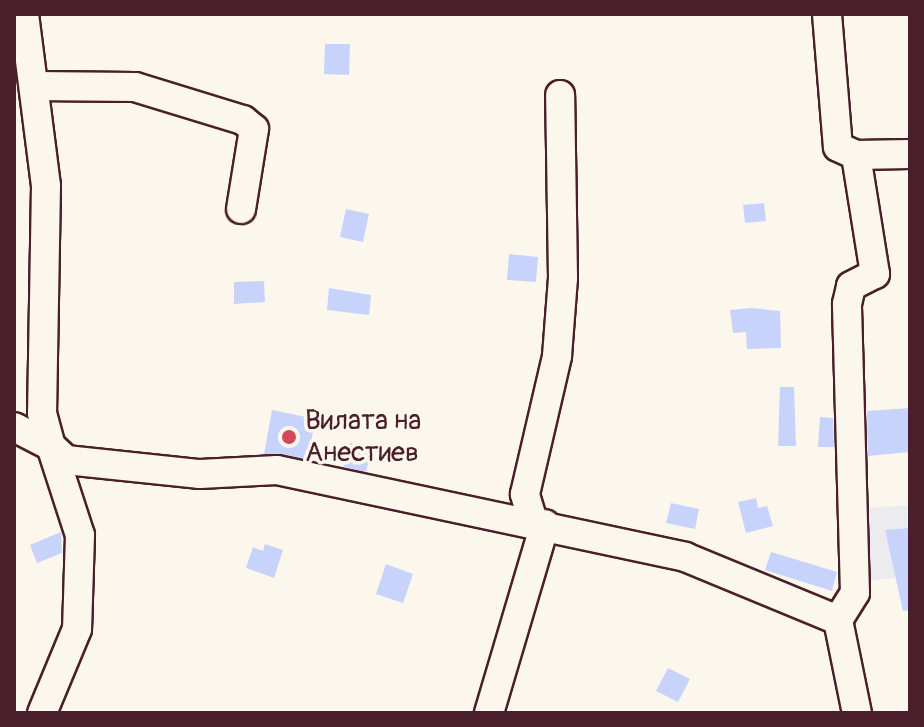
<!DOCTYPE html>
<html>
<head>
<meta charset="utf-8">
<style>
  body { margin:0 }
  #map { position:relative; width:924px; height:727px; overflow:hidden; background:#fbf7ec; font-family:Pangolin,sans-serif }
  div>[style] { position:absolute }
  .built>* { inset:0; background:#ececf0 }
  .building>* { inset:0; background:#c8d3fb }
  .roads { filter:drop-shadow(2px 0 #4a1f2b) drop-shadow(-2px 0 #4a1f2b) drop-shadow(0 2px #4a1f2b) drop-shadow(0 -2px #4a1f2b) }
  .minor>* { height:28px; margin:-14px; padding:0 14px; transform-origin:14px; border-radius:14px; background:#fbf7ec }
  .dots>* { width:22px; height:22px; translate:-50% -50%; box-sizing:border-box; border:4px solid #fbf7ec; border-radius:50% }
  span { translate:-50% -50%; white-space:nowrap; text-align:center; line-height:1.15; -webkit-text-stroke:7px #fbf7ec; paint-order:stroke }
  .poi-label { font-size:28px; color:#4a1f2b }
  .left { translate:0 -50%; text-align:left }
  .frame { position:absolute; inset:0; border:16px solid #4a1f2b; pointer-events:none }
</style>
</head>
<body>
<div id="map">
  <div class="built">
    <i style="clip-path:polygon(910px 505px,910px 577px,870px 580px,865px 508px)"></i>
  </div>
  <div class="building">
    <i style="clip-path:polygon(325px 44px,350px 44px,349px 75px,324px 74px)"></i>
    <i style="clip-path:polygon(764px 203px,766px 221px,745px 223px,743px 205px)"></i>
    <i style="clip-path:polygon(346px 209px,369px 214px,363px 242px,340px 237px)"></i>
    <i style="clip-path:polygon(509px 254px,538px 257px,536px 282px,507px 280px)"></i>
    <i style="clip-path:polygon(264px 281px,265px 302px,234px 304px,234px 282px)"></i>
    <i style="clip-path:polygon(329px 288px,371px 295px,369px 315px,327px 310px)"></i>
    <i style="clip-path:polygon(751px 308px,780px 311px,781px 348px,747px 349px,746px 332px,733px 333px,730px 310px)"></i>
    <i style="clip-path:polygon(780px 387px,794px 387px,796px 446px,778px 446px)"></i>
    <i style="clip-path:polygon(910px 408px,910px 452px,868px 456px,867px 411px)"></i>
    <i style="clip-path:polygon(272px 410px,316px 419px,307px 459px,264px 454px)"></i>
    <i style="clip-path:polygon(820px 417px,833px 418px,834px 447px,818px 447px)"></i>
    <i style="clip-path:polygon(350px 443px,372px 448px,366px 472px,344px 467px)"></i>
    <i style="clip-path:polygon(756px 498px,758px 508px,767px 506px,773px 526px,746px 533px,738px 502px)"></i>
    <i style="clip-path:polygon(671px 503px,699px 509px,695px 529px,666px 523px)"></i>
    <i style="clip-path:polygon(910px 528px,910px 610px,903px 611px,885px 530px)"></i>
    <i style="clip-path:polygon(61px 532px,62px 553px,37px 563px,30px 545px)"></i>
    <i style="clip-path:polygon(265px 544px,283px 550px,274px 578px,246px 568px,253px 547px,263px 551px)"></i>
    <i style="clip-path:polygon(771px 552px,837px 572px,832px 591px,765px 570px)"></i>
    <i style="clip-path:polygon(386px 564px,413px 574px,403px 603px,376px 594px)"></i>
    <i style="clip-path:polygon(668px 668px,690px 679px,678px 702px,656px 691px)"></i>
  </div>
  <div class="roads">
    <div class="minor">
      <i style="left:24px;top:14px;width:173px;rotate:82.7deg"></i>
      <i style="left:46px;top:186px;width:227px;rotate:91deg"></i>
      <i style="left:42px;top:413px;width:34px;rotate:75deg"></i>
      <i style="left:51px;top:446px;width:21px;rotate:43deg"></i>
      <i style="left:66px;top:460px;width:135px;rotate:6deg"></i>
      <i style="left:200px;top:474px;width:77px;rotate:-3deg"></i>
      <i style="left:277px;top:470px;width:417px;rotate:12deg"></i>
      <i style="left:685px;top:557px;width:165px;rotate:22.4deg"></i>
      <i style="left:838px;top:620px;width:95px;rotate:78.5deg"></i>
      <i style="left:827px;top:14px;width:133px;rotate:85.3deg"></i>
      <i style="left:838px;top:147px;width:20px;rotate:24deg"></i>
      <i style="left:34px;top:86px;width:101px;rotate:0.6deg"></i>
      <i style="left:135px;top:87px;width:113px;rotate:17deg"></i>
      <i style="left:243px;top:120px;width:14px;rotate:39deg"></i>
      <i style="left:254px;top:129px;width:81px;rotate:99.2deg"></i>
      <i style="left:14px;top:427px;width:42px;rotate:27.2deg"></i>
      <i style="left:51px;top:446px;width:94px;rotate:72deg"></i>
      <i style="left:80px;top:535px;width:94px;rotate:91.8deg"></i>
      <i style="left:77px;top:629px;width:91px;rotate:112.6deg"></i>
      <i style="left:533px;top:521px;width:28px;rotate:-107deg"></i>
      <i style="left:525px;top:494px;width:142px;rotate:-76.9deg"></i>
      <i style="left:557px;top:356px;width:78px;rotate:-85.6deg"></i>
      <i style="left:563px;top:278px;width:183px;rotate:-90.9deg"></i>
      <i style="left:838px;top:620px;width:32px;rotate:-58deg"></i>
      <i style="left:855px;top:593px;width:289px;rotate:-91.6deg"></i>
      <i style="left:847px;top:304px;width:18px;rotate:-77deg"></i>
      <i style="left:851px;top:286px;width:27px;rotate:-27deg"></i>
      <i style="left:875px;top:274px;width:121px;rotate:-99.1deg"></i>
      <i style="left:856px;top:155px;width:54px;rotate:-1.1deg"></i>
      <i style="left:489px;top:713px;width:197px;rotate:-73.5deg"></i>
    </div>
  </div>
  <div class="dots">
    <i style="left:289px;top:437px;background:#d1495b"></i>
  </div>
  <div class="poi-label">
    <span class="left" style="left:305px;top:437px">Вилата на<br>Анестиев</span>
  </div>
  <div class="frame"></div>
</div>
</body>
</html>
